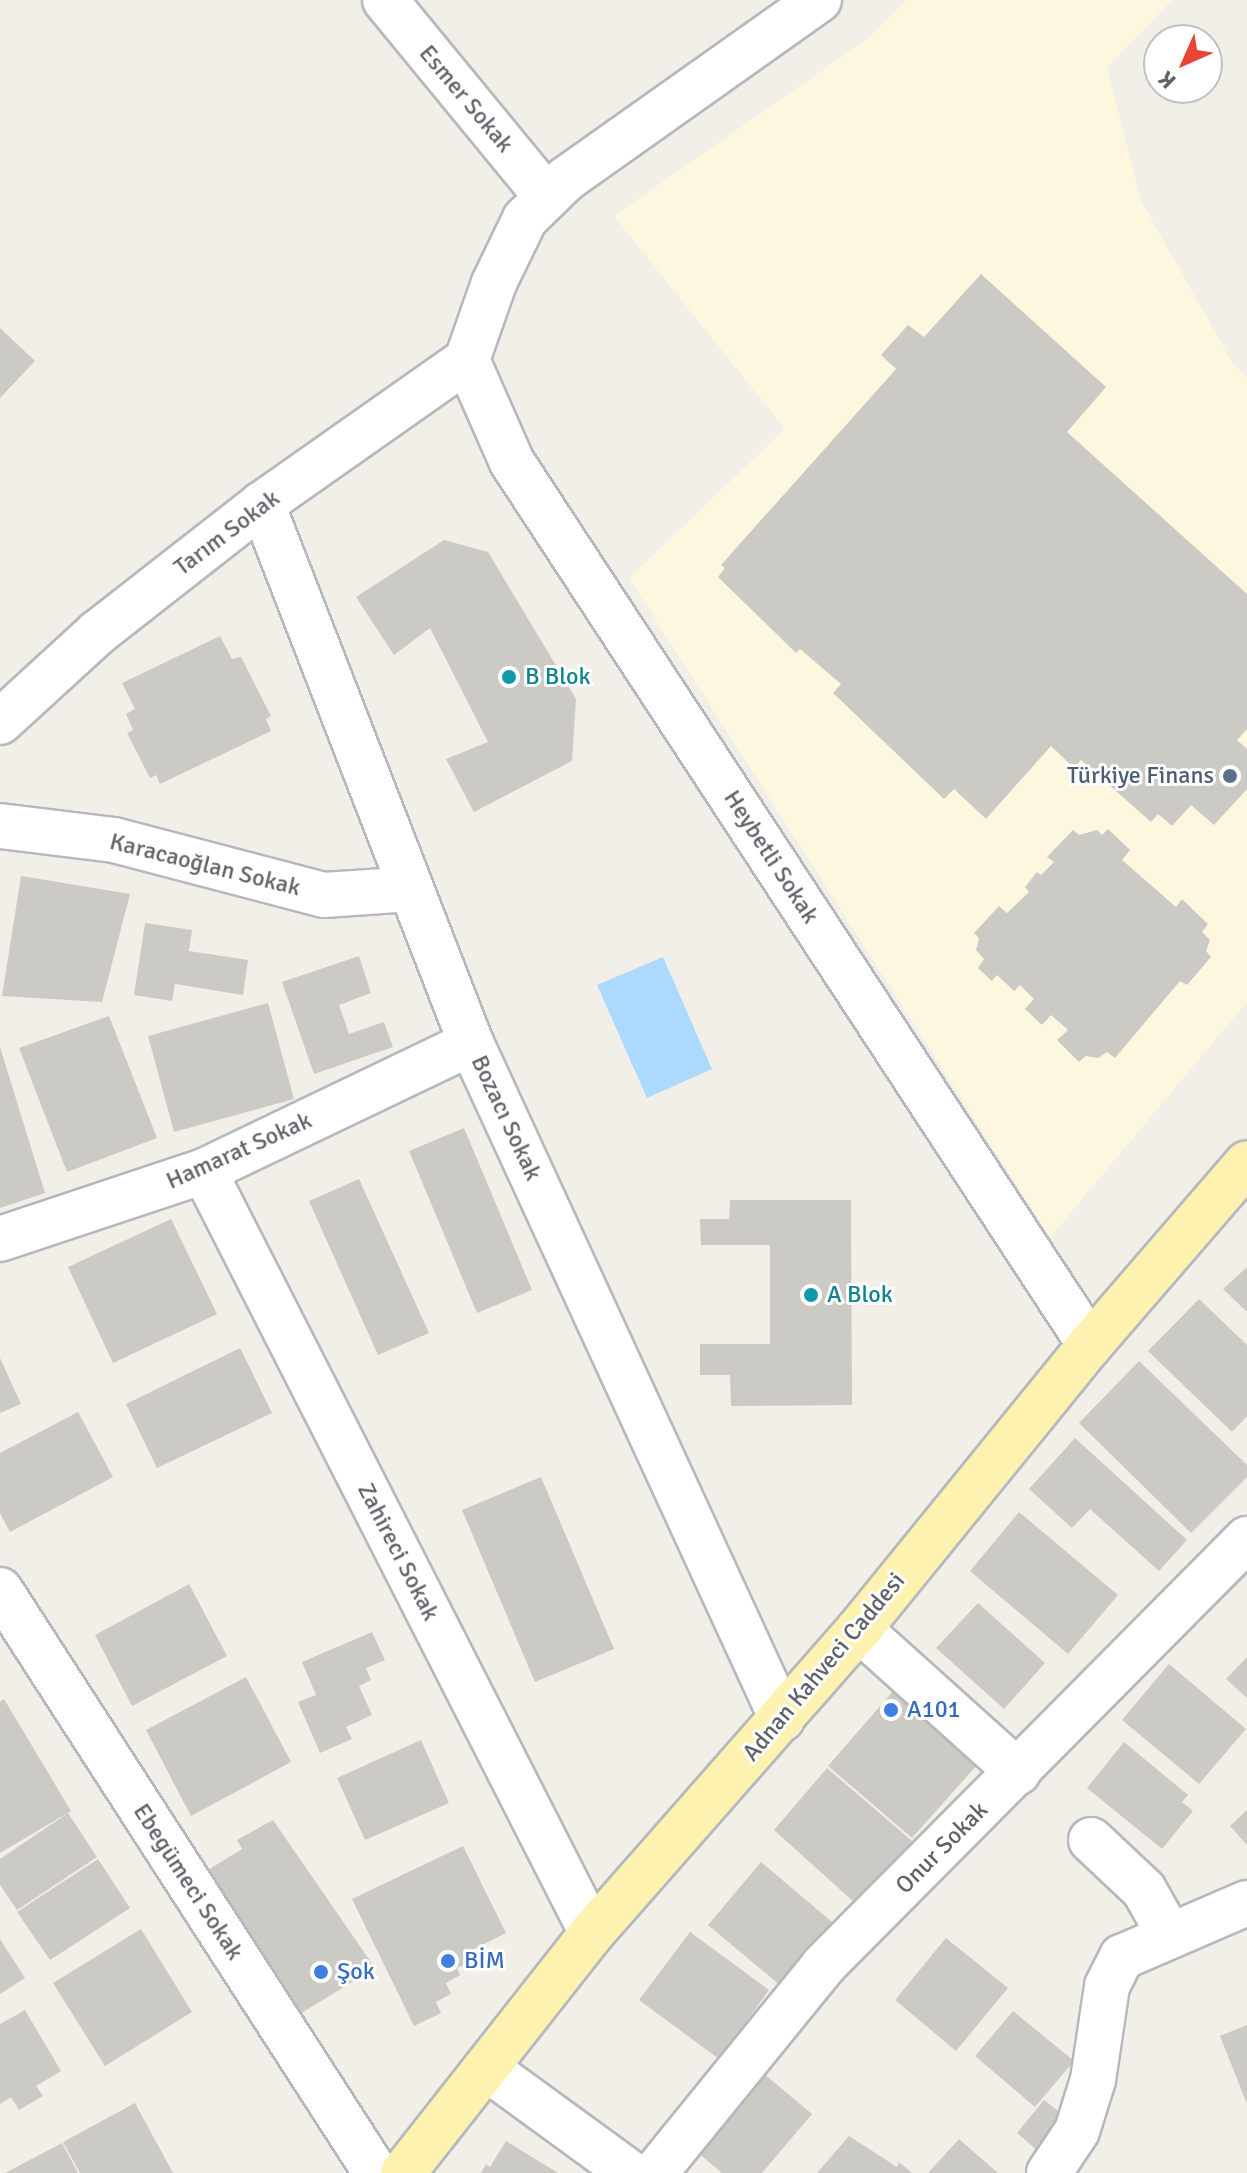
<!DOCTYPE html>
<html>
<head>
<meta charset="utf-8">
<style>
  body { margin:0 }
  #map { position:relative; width:1247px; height:2173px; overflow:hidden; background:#f1efe8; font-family:Signika,sans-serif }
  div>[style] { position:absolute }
  .commercial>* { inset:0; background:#fef7e0 }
  .water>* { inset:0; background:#abdafe }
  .building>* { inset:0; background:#cccac5 }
  .roads { filter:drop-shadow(2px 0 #b5b8bc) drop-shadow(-2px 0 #b5b8bc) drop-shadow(0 2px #b5b8bc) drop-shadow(0 -2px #b5b8bc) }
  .minor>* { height:44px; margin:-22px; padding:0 22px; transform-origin:22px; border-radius:22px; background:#fff }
  .major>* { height:44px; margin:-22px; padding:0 22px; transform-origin:22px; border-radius:22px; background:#fef2b0 }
  .dots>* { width:22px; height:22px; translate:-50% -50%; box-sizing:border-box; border:4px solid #fff; border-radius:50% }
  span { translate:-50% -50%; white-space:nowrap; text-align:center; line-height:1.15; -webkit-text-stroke:6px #fff; paint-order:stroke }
  .street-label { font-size:24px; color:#5f6368 }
  .culture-label { font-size:24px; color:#0d838f }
  .left { translate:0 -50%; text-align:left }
  .service-label { font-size:24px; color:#4e5e75 }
  .right { translate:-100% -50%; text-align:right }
  .shop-label { font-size:24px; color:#366cbe }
  .north { position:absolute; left:1143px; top:24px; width:80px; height:80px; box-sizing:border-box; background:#fff; border:2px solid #bfc1c3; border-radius:50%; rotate:225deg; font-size:22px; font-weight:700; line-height:32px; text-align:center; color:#5f6368 }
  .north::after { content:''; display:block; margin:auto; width:28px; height:36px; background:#e84537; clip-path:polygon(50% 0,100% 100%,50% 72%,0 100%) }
</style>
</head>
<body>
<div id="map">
  <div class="commercial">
    <i style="clip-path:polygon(906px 0,1172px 0,1107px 68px,1141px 201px,1231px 360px,1247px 378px,1247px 1002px,1050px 1237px,629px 578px,785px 429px,614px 216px,870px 37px)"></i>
  </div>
  <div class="water">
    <i style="clip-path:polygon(663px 957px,712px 1069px,647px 1098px,597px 985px)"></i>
  </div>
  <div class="building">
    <i style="clip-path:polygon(981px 274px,1106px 387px,1067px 432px,1247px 594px,1247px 729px,1237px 740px,1247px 749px,1247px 789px,1214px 825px,1191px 805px,1172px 826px,1158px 814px,1151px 822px,1081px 760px,1074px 768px,1051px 746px,986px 819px,954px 789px,944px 799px,833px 693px,841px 684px,800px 649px,796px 653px,718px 577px,725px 568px,721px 565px,896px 369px,881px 355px,908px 325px,924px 337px)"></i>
    <i style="clip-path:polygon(0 328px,35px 361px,0 398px)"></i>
    <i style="clip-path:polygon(444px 540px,488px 552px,576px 699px,572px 761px,474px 812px,446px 759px,488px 742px,430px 628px,394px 655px,356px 597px)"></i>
    <i style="clip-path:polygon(220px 636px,232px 659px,241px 657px,271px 716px,266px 719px,271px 731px,160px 784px,156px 775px,150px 778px,127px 733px,133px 730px,126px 714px,135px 709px,122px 683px)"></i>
    <i style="clip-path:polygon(1108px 829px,1130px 850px,1122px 860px,1176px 907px,1182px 899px,1208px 924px,1202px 932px,1210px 940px,1206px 951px,1211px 957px,1187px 985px,1180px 981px,1115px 1058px,1107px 1052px,1098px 1058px,1086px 1056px,1079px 1062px,1057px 1040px,1068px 1030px,1051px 1015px,1042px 1025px,1025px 1009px,1034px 999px,1020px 985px,1014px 991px,997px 975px,992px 981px,978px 968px,984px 959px,976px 950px,979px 938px,974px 933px,999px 906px,1007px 913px,1029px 892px,1025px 887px,1037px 872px,1041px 875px,1054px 862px,1047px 857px,1073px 830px,1079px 835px,1097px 830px,1102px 835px)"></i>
    <i style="clip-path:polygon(21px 876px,130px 894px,102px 1002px,2px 996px)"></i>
    <i style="clip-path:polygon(145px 923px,192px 930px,189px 951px,248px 960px,243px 995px,175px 984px,172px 1001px,134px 995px)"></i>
    <i style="clip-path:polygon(359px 956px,371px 993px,339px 1005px,349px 1034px,384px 1022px,393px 1047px,314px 1074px,282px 982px)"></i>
    <i style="clip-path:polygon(268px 1003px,294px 1099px,174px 1132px,148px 1036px)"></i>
    <i style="clip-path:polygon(109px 1016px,157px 1138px,67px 1172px,19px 1048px)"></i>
    <i style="clip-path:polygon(0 1047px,45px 1193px,0 1208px)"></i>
    <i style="clip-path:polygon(464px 1128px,532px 1290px,477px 1313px,409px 1151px)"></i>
    <i style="clip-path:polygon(359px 1179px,429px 1333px,378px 1355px,309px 1201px)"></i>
    <i style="clip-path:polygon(730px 1200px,851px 1200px,852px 1405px,731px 1406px,730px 1375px,700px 1375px,700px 1344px,770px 1344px,770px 1245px,701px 1245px,700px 1219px,729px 1219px)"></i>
    <i style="clip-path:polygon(171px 1219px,217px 1314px,113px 1363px,68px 1267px)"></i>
    <i style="clip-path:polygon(1247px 1267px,1247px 1312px,1223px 1289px)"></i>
    <i style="clip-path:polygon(1199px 1299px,1247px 1345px,1247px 1416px,1232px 1432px,1148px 1351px)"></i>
    <i style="clip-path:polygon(240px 1348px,272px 1413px,157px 1468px,126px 1404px)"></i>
    <i style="clip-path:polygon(0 1358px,21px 1404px,0 1413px)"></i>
    <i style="clip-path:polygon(1139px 1361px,1247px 1465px,1247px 1477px,1191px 1533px,1079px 1423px)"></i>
    <i style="clip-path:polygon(78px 1412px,113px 1477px,10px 1532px,0 1513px,0 1453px)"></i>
    <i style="clip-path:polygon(1075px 1438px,1187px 1540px,1159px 1571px,1090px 1509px,1072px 1528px,1029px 1489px)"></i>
    <i style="clip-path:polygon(541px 1477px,614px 1649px,535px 1682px,462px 1510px)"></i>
    <i style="clip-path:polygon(1019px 1512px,1118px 1595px,1068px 1654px,970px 1571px)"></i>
    <i style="clip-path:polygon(189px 1584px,227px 1656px,132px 1706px,95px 1635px)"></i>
    <i style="clip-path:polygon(978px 1603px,1045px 1663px,1004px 1709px,936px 1648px)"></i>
    <i style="clip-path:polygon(372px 1632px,385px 1660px,366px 1668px,371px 1680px,359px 1686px,372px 1715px,346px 1727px,352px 1739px,320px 1753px,298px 1702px,316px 1695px,302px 1662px)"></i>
    <i style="clip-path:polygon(1247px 1657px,1247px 1698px,1226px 1679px)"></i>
    <i style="clip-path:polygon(1169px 1664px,1246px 1729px,1199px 1784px,1122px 1720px)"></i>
    <i style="clip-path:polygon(246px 1677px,291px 1762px,191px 1816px,146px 1730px)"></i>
    <i style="clip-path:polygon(894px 1690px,978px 1764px,912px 1838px,828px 1766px)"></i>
    <i style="clip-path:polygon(4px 1699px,71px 1811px,0 1853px,0 1702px)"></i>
    <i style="clip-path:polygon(421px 1740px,449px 1803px,365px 1840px,337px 1778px)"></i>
    <i style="clip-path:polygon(1124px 1742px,1188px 1795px,1182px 1802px,1193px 1811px,1162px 1849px,1087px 1788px)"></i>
    <i style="clip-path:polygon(827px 1768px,912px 1841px,855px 1903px,774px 1830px)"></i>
    <i style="clip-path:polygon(1247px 1810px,1247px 1845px,1230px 1826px)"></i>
    <i style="clip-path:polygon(68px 1813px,97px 1857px,17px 1910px,0 1885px,0 1859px)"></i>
    <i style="clip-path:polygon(273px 1820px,375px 1968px,295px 2017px,200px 1875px,242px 1849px,237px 1840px)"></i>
    <i style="clip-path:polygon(463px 1846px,506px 1933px,472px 1950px,476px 1959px,457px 1968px,460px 1975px,446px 1983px,451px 1994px,436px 2002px,441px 2013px,414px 2026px,352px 1899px)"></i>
    <i style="clip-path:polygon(98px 1859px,130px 1908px,50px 1960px,17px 1912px)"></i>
    <i style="clip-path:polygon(761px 1862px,838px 1927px,786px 1990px,708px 1925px)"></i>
    <i style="clip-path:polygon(141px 1929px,192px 2012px,105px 2066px,53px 1983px)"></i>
    <i style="clip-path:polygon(690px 1932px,769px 1990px,719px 2059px,639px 2000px)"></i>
    <i style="clip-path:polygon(946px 1938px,1008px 1988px,956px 2051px,895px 2000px)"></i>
    <i style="clip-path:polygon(0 1939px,25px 1978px,0 1994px)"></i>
    <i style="clip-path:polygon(25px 2010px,61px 2071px,36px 2086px,43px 2096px,19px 2110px,11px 2097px,0 2104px,0 2024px)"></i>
    <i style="clip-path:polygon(1013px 2011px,1074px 2061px,1035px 2107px,975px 2056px)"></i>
    <i style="clip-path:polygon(1247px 2025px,1247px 2104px,1220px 2036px)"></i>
    <i style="clip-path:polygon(763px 2073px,812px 2114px,762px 2173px,722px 2173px,696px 2151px)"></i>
    <i style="clip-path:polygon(1044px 2100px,1066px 2117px,1038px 2151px,1017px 2133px)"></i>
    <i style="clip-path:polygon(135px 2103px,173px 2173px,80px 2173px,63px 2142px)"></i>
    <i style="clip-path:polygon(849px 2136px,897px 2167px,899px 2162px,912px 2173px,817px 2173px)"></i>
    <i style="clip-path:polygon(959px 2139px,998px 2173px,928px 2173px)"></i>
    <i style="clip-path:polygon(506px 2141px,558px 2173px,481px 2173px,486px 2164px,490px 2167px)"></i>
    <i style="clip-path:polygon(62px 2143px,78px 2173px,5px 2173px)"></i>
  </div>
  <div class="roads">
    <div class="minor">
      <i style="left:385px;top:0;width:255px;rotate:50.6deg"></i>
      <i style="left:467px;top:360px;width:111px;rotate:66.2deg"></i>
      <i style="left:512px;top:462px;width:1055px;rotate:56.79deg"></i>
      <i style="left:467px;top:360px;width:82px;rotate:-70.7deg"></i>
      <i style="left:494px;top:283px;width:71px;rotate:-64.2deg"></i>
      <i style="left:525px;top:219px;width:57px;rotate:-44.3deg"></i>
      <i style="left:566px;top:179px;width:310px;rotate:-35.3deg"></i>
      <i style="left:262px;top:504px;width:578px;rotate:68.81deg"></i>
      <i style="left:471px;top:1043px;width:744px;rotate:65.29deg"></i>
      <i style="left:0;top:722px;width:132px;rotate:-42.5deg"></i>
      <i style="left:97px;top:633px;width:209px;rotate:-38deg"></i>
      <i style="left:262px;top:504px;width:251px;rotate:-35.1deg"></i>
      <i style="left:0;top:826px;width:115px;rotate:7deg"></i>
      <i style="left:114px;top:840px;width:217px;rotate:14.7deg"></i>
      <i style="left:324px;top:895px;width:87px;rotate:-3.9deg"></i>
      <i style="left:204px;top:1171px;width:855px;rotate:63.02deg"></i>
      <i style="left:0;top:1239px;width:215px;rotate:-18.4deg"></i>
      <i style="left:204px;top:1171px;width:296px;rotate:-25.6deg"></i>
      <i style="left:0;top:1590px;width:694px;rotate:57.18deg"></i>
      <i style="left:859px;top:1629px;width:214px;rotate:42deg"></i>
      <i style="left:1091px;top:1840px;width:73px;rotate:43.3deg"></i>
      <i style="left:1144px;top:1890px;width:53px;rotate:60.5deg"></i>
      <i style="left:486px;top:2068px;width:178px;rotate:36.1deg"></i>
      <i style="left:655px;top:2173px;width:267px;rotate:-50.9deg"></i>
      <i style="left:823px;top:1966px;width:602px;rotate:-45.2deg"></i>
      <i style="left:1049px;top:2173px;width:50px;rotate:-56.3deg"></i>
      <i style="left:1077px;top:2131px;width:53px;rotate:-72.6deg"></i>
      <i style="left:1093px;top:2080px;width:95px;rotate:-81.5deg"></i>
      <i style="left:1107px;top:1986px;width:33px;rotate:-63deg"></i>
      <i style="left:1122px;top:1957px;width:136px;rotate:-23.4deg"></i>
    </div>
    <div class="major">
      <i style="left:403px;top:2173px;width:305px;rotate:-51.8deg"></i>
      <i style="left:592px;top:1933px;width:405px;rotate:-48.7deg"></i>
      <i style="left:859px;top:1629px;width:366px;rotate:-50.9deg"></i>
      <i style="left:1090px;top:1345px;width:240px;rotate:-49.2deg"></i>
    </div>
  </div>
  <div class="dots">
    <i style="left:509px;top:677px;background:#0f9aa8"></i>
    <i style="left:1230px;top:776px;background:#5c6f8a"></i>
    <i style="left:811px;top:1295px;background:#0f9aa8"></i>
    <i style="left:891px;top:1710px;background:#3f7fe0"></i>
    <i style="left:448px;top:1961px;background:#3f7fe0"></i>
    <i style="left:321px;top:1972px;background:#3f7fe0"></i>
  </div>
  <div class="street-label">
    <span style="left:466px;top:99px;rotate:50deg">Esmer Sokak</span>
    <span style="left:227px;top:533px;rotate:-37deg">Tarım Sokak</span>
    <span style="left:771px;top:857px;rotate:57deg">Heybetli Sokak</span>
    <span style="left:205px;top:865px;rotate:14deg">Karacaoğlan Sokak</span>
    <span style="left:506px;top:1118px;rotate:65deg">Bozacı Sokak</span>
    <span style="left:239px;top:1151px;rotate:-24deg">Hamarat Sokak</span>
    <span style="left:398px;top:1552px;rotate:63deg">Zahireci Sokak</span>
    <span style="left:824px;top:1667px;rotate:-50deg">Adnan Kahveci Caddesi</span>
    <span style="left:942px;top:1848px;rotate:-45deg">Onur Sokak</span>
    <span style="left:188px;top:1882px;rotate:57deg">Ebegümeci Sokak</span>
  </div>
  <div class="culture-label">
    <span class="left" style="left:525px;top:677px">B Blok</span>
    <span class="left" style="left:827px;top:1295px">A Blok</span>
  </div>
  <div class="service-label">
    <span class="right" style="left:1214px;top:776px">Türkiye Finans</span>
  </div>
  <div class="shop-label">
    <span class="left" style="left:907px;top:1710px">A101</span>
    <span class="left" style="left:464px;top:1961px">BİM</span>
    <span class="left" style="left:337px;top:1972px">Şok</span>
  </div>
  <div class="north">K</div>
</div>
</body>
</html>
